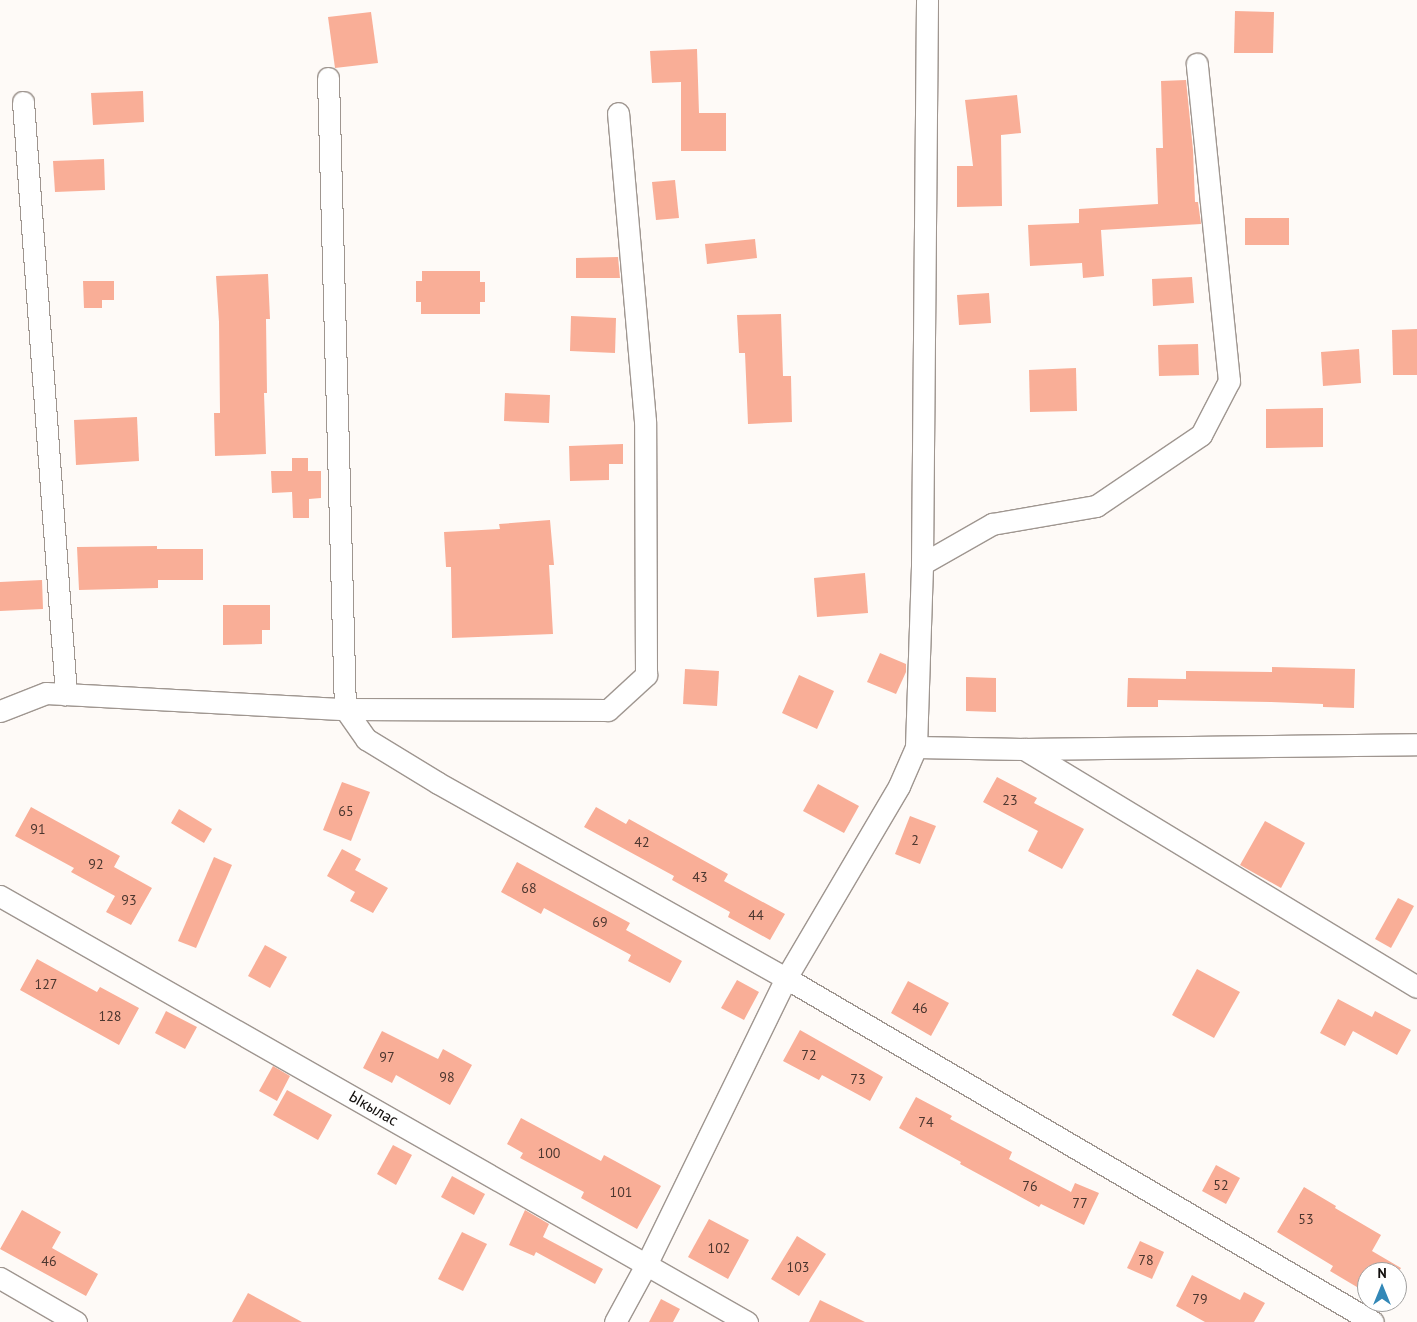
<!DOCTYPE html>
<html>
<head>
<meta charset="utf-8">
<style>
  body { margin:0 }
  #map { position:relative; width:1417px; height:1322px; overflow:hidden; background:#fefaf7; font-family:"PT Sans",sans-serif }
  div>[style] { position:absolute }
  .building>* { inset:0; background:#f9ae97 }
  .roads { filter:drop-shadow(1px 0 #9f9690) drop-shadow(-1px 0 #9f9690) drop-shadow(0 1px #9f9690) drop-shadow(0 -1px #9f9690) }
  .minor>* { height:21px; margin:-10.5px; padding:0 10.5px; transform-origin:10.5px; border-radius:10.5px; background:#fff }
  span { translate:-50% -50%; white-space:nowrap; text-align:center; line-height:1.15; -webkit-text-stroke:5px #fff; paint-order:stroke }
  .number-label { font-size:14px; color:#4b362f }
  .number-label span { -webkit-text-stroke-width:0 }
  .street-label { font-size:16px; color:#110e0c }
  .north { position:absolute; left:1357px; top:1262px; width:50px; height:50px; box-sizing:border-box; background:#fff; border:1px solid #a09f9e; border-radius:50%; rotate:0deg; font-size:14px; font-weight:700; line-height:20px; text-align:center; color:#110e0c }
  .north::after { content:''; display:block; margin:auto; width:18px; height:22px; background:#3388b7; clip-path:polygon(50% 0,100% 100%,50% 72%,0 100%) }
</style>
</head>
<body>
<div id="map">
  <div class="building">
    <i style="clip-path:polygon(1235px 11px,1274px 12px,1273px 53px,1234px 53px)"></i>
    <i style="clip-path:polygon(371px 12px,378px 63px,335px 68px,328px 17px)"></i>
    <i style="clip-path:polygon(697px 49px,699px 113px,726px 113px,726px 151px,681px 151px,681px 82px,652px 83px,650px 51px)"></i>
    <i style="clip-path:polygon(1186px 80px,1193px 150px,1195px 202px,1198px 202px,1201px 224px,1101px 230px,1104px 276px,1083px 278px,1082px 263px,1030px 266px,1028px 225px,1079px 223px,1079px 209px,1158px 204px,1156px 148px,1163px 148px,1161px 81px)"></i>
    <i style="clip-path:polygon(143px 91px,144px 122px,93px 125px,91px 93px)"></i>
    <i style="clip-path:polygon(1017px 95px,1021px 133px,1001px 135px,1002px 206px,957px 207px,957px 166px,973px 166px,965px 100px)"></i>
    <i style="clip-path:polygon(104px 159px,105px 190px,55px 192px,53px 161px)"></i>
    <i style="clip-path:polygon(675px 180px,679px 218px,656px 220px,652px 182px)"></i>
    <i style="clip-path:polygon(1245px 218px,1289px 218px,1289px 245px,1245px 245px)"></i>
    <i style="clip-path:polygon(755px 239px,757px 258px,707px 264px,705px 244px)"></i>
    <i style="clip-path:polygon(618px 257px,620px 278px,576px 278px,576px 258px)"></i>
    <i style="clip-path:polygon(422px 271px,480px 271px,480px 282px,485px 282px,485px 302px,480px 302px,480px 314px,421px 314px,421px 302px,416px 302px,416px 281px,422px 281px)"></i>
    <i style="clip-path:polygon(268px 274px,270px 319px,266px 319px,267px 393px,264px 393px,266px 454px,215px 456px,214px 413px,220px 413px,219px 322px,216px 276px)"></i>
    <i style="clip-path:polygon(1192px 277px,1194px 303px,1153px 306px,1152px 279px)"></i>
    <i style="clip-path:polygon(83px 281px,114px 281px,114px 300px,102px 300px,102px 308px,84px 308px)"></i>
    <i style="clip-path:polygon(989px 293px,991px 323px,959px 325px,957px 295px)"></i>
    <i style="clip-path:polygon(781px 314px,783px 376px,791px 376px,792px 422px,748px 424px,745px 353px,739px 353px,737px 315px)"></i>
    <i style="clip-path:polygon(571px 316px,616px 318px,615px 353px,570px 351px)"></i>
    <i style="clip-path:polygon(1417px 329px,1417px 375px,1393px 375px,1392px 330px)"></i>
    <i style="clip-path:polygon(1198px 344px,1199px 375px,1159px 376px,1158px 345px)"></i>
    <i style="clip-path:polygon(1359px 349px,1361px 383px,1323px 386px,1321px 352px)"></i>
    <i style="clip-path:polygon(1076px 368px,1077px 411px,1030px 412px,1029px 370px)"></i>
    <i style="clip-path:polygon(505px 393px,550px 395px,549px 423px,504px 421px)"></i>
    <i style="clip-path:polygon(1323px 408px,1323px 447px,1266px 448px,1266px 409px)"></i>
    <i style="clip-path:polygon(137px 417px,139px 461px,76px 465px,74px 420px)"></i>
    <i style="clip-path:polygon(623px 444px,623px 464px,609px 464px,609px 480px,570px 481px,569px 446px)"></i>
    <i style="clip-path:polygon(292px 458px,308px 458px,308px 471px,321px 471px,321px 498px,309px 499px,309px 518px,293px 518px,292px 492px,272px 493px,271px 471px,292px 471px)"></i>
    <i style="clip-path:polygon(550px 520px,554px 565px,549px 565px,553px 634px,452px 638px,451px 567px,446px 567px,444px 532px,500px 529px,499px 524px)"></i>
    <i style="clip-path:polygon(157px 546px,157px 549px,203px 549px,203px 580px,158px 580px,158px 588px,79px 590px,77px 547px)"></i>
    <i style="clip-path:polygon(865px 573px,868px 613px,817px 617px,814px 578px)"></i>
    <i style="clip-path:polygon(42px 580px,43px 609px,0 611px,0 582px)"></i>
    <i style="clip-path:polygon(223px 605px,270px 605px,270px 630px,262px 630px,262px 644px,223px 645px)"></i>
    <i style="clip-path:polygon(880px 653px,906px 664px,906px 672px,896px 694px,867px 682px)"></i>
    <i style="clip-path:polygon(1272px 667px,1355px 669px,1354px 708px,1323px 707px,1323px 704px,1271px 702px,1158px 700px,1158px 707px,1127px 707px,1128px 678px,1186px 679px,1186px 671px,1272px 672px)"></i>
    <i style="clip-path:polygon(685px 669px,719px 671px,717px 706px,683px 704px)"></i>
    <i style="clip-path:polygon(799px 675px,834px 691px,817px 729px,782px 713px)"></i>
    <i style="clip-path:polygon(966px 677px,996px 678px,996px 712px,966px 711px)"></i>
    <i style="clip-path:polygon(997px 777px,1037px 798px,1034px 803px,1084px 829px,1062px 869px,1028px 851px,1038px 831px,983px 802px)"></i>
    <i style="clip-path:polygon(342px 782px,370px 792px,351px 841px,323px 830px)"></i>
    <i style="clip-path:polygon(818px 784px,859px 806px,844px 833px,803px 811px)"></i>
    <i style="clip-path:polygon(31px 807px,120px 856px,114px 867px,152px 888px,131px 925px,106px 912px,115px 896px,71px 872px,74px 868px,15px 836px)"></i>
    <i style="clip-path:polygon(596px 807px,626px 824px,629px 819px,728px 874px,724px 881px,785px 914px,770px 940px,728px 917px,730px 912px,672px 880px,674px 876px,584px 827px)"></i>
    <i style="clip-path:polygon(179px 809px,212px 829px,204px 843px,171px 823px)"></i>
    <i style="clip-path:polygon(910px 816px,936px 826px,920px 864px,895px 854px)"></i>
    <i style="clip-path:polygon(1265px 821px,1305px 843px,1281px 888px,1240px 865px)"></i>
    <i style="clip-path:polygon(342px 849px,361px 859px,355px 870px,388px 888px,373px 913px,350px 901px,355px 892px,327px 876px)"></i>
    <i style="clip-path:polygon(214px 857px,232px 865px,196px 948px,178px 941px)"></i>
    <i style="clip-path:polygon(517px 862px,630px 923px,626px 930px,682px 961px,670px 983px,628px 961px,631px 955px,544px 908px,541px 914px,501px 892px)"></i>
    <i style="clip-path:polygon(1398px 898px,1414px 906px,1391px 948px,1375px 939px)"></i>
    <i style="clip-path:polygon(265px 945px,287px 957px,270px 988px,248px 976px)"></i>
    <i style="clip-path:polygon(37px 959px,97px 992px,100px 987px,139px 1008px,119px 1045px,20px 990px)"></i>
    <i style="clip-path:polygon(1197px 969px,1240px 992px,1214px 1038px,1172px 1015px)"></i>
    <i style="clip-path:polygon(737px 980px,759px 992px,744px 1020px,721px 1008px)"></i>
    <i style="clip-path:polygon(908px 981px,949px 1003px,931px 1036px,891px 1013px)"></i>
    <i style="clip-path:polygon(1338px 999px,1372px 1017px,1375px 1011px,1411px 1030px,1397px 1055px,1353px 1031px,1345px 1046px,1320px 1033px)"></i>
    <i style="clip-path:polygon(166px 1011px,197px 1027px,185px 1049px,155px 1033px)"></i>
    <i style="clip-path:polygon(800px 1030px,883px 1077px,870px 1101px,822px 1075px,819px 1080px,783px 1061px)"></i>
    <i style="clip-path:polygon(382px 1031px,438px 1059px,443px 1049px,472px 1065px,450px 1105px,396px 1075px,392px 1083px,363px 1068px)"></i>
    <i style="clip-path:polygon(273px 1066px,290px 1076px,277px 1101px,259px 1091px)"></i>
    <i style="clip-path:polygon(287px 1090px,332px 1115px,318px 1140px,273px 1115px)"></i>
    <i style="clip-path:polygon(916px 1097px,952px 1116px,950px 1119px,1012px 1152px,1009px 1159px,1071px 1192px,1075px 1183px,1099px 1193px,1084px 1225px,1041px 1204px,1039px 1207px,960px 1164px,961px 1162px,899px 1128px)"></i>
    <i style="clip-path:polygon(521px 1118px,601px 1161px,604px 1155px,661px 1186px,637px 1229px,581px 1198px,584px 1192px,520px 1158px,523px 1153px,507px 1144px)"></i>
    <i style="clip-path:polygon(393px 1145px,412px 1155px,396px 1185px,377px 1174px)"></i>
    <i style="clip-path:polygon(1216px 1165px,1240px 1178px,1226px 1204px,1202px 1191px)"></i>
    <i style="clip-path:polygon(452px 1176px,485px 1194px,474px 1215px,441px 1197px)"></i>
    <i style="clip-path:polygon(1304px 1187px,1336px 1206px,1335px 1208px,1381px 1235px,1372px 1251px,1401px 1268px,1397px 1274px,1397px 1272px,1367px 1272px,1367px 1293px,1330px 1271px,1333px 1266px,1277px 1232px)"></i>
    <i style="clip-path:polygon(22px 1210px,61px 1232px,52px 1248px,98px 1274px,86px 1296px,0 1249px)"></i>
    <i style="clip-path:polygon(525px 1210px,549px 1224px,543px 1237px,603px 1269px,595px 1284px,536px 1252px,534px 1256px,509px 1245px)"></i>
    <i style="clip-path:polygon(709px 1219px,749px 1240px,728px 1279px,688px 1257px)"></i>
    <i style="clip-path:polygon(462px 1232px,487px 1244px,463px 1291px,438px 1279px)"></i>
    <i style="clip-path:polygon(797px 1236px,826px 1254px,799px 1296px,771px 1279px)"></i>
    <i style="clip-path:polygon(1140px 1241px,1164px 1252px,1152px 1279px,1127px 1268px)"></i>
    <i style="clip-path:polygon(1192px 1275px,1240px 1300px,1244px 1292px,1265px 1303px,1254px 1322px,1205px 1322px,1176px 1306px)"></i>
    <i style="clip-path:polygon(248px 1293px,302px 1322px,232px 1322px)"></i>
    <i style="clip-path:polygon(661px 1299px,680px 1309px,673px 1322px,649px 1322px)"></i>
    <i style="clip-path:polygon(820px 1300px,865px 1322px,809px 1322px)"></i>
  </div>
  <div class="roads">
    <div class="minor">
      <i style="left:328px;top:78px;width:631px;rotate:88.46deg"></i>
      <i style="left:345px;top:709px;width:37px;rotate:55deg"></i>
      <i style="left:366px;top:739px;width:84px;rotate:31.4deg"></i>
      <i style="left:438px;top:783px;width:399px;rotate:29.3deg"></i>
      <i style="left:786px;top:978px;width:680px;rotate:30.37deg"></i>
      <i style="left:23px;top:102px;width:594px;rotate:85.85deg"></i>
      <i style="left:922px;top:564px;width:81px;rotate:-29.7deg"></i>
      <i style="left:992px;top:524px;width:106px;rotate:-9.8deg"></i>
      <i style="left:1096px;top:506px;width:127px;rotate:-34.1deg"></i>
      <i style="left:1201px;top:435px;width:61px;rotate:-62.6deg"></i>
      <i style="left:1229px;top:381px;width:319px;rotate:-95.8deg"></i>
      <i style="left:0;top:711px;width:49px;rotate:-21.4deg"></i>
      <i style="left:46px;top:693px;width:299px;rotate:3.1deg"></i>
      <i style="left:345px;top:709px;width:263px;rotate:0.2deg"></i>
      <i style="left:608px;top:710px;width:52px;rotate:-42.6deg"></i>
      <i style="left:646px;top:675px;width:254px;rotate:-90.2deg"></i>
      <i style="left:645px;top:421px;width:309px;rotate:-95deg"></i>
      <i style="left:916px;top:747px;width:183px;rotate:-88.1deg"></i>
      <i style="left:922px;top:564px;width:564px;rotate:-89.49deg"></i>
      <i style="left:1024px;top:749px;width:459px;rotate:31.2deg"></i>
      <i style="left:0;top:896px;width:860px;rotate:29.7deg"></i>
      <i style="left:0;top:1278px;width:88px;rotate:30.1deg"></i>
      <i style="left:615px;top:1322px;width:67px;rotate:-61.5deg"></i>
      <i style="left:647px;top:1263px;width:317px;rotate:-64deg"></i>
      <i style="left:786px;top:978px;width:223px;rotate:-59.5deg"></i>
      <i style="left:899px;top:786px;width:43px;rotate:-66.4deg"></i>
      <i style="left:916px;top:747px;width:107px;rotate:1.1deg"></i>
      <i style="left:1023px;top:749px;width:394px;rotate:-0.7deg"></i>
    </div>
  </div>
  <div class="number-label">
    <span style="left:1010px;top:800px">23</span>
    <span style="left:346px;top:811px">65</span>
    <span style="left:38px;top:829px">91</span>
    <span style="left:915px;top:840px">2</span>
    <span style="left:642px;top:842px">42</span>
    <span style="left:96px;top:864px">92</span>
    <span style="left:700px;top:877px">43</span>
    <span style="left:529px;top:888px">68</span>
    <span style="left:129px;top:900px">93</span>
    <span style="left:756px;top:915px">44</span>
    <span style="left:600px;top:922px">69</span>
    <span style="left:46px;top:984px">127</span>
    <span style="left:920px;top:1008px">46</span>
    <span style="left:110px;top:1016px">128</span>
    <span style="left:809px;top:1055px">72</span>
    <span style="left:387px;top:1057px">97</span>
    <span style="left:447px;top:1077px">98</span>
    <span style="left:858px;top:1079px">73</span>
    <span style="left:926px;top:1122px">74</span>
    <span style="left:549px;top:1153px">100</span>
    <span style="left:1221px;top:1185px">52</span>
    <span style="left:1030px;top:1186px">76</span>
    <span style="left:621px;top:1192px">101</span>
    <span style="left:1080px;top:1203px">77</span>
    <span style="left:1306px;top:1219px">53</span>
    <span style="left:719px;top:1248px">102</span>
    <span style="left:1146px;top:1260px">78</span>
    <span style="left:49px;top:1261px">46</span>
    <span style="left:798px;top:1267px">103</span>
    <span style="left:1200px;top:1299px">79</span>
  </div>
  <div class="street-label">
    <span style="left:374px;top:1108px;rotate:30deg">Ыкылас</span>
  </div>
  <div class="north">N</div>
</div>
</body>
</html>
